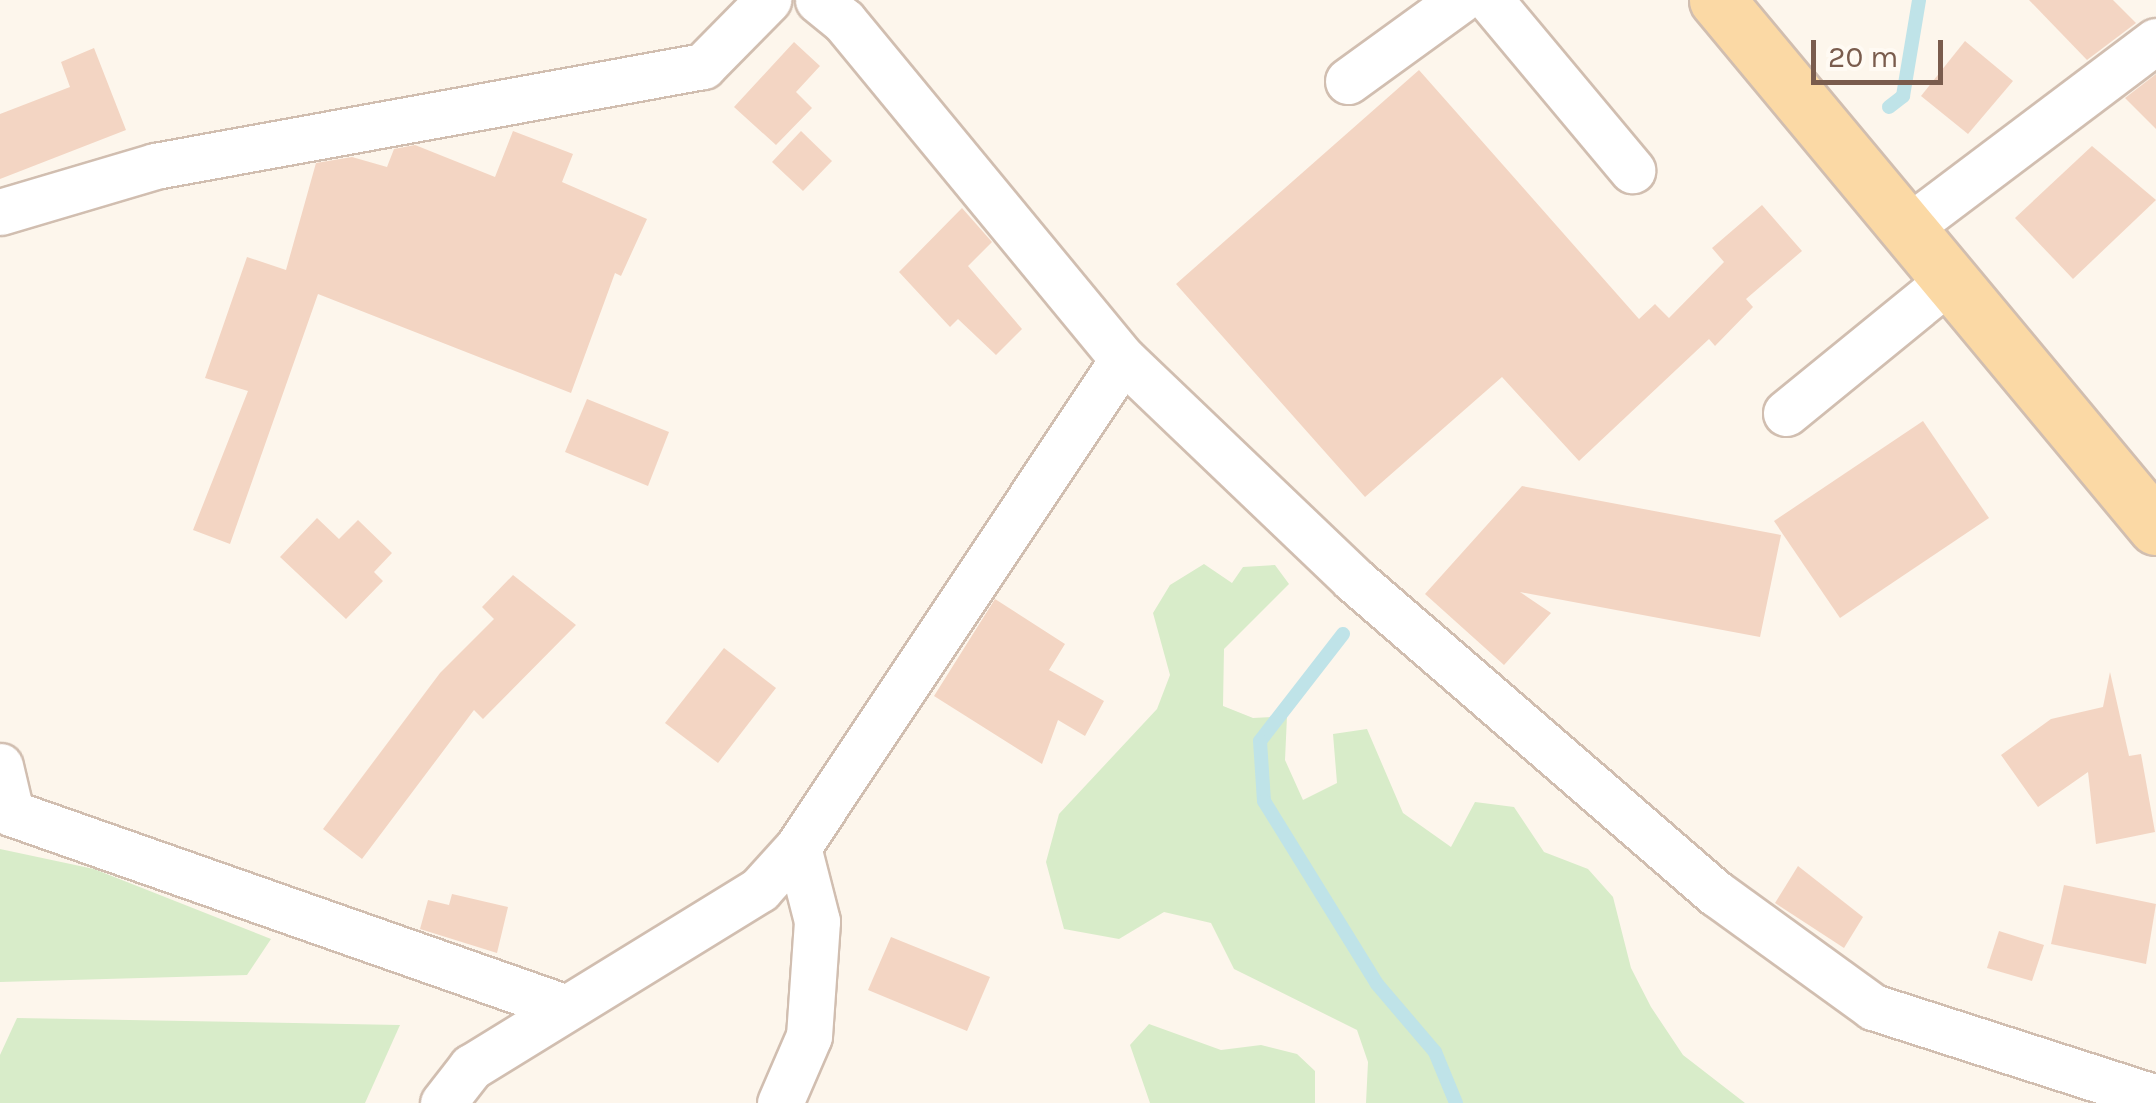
<!DOCTYPE html>
<html>
<head>
<meta charset="utf-8">
<style>
  body { margin:0 }
  #map { position:relative; width:2156px; height:1103px; overflow:hidden; background:#fdf6ec; font-family:Karla,sans-serif }
  div>[style] { position:absolute }
  .green>* { inset:0; background:#d8ecc9 }
  .stream>* { height:14px; margin:-7px; padding:0 7px; transform-origin:7px; border-radius:7px; background:#bfe3e8 }
  .building>* { inset:0; background:#f3d5c3 }
  .roads { filter:drop-shadow(2px 0 #d1beb0) drop-shadow(-2px 0 #d1beb0) drop-shadow(0 2px #d1beb0) drop-shadow(0 -2px #d1beb0) }
  .minor>* { height:45px; margin:-22.5px; padding:0 22.5px; transform-origin:22.5px; border-radius:22.5px; background:#fff }
  .major>* { height:55px; margin:-27.5px; padding:0 27.5px; transform-origin:27.5px; border-radius:27.5px; background:#fbd9a5 }
  span { translate:-50% -50%; white-space:nowrap; text-align:center; line-height:1.15; -webkit-text-stroke:8px #fffaf3; paint-order:stroke }
  .scale { position:absolute; left:1811px; top:40px; width:132px; height:45px; box-sizing:border-box; border:5px solid #7a5c4d; border-top:0; padding-left:12px; font-size:30px; line-height:35px; white-space:nowrap; color:#7a5c4d; -webkit-text-stroke:8px #fffaf3; paint-order:stroke }
</style>
</head>
<body>
<div id="map">
  <div class="green">
    <i style="clip-path:polygon(1204px 564px,1232px 583px,1243px 567px,1275px 565px,1289px 584px,1224px 649px,1223px 706px,1253px 718px,1287px 716px,1285px 760px,1303px 800px,1337px 783px,1333px 734px,1367px 729px,1403px 813px,1451px 847px,1475px 802px,1514px 807px,1544px 852px,1588px 869px,1613px 897px,1631px 968px,1651px 1007px,1683px 1055px,1745px 1103px,1366px 1103px,1368px 1062px,1357px 1030px,1234px 969px,1211px 923px,1164px 912px,1119px 939px,1064px 929px,1046px 862px,1059px 814px,1157px 709px,1170px 675px,1153px 613px,1170px 585px)"></i>
    <i style="clip-path:polygon(0 849px,94px 869px,271px 939px,247px 975px,0 982px)"></i>
    <i style="clip-path:polygon(17px 1018px,400px 1025px,365px 1103px,0 1103px,0 1055px)"></i>
    <i style="clip-path:polygon(1149px 1024px,1221px 1050px,1261px 1045px,1297px 1054px,1315px 1071px,1315px 1103px,1150px 1103px,1130px 1045px)"></i>
  </div>
  <div class="stream">
    <i style="left:1889px;top:107px;width:18px;rotate:-38deg"></i>
    <i style="left:1903px;top:96px;width:97px;rotate:-80.5deg"></i>
    <i style="left:1343px;top:634px;width:135px;rotate:127.8deg"></i>
    <i style="left:1260px;top:741px;width:60px;rotate:86.2deg"></i>
    <i style="left:1264px;top:801px;width:215px;rotate:58.3deg"></i>
    <i style="left:1377px;top:984px;width:89px;rotate:49.5deg"></i>
    <i style="left:1435px;top:1052px;width:55px;rotate:67.6deg"></i>
  </div>
  <div class="building">
    <i style="clip-path:polygon(2029px 0,2113px 0,2136px 23px,2087px 60px)"></i>
    <i style="clip-path:polygon(1965px 41px,2013px 81px,1968px 134px,1921px 96px)"></i>
    <i style="clip-path:polygon(794px 42px,820px 66px,796px 92px,812px 108px,776px 145px,734px 107px)"></i>
    <i style="clip-path:polygon(94px 48px,126px 130px,0 179px,0 114px,70px 87px,61px 62px)"></i>
    <i style="clip-path:polygon(1419px 70px,1639px 319px,1655px 304px,1669px 318px,1724px 262px,1712px 248px,1762px 205px,1802px 251px,1746px 299px,1753px 307px,1715px 346px,1709px 339px,1579px 461px,1502px 377px,1365px 497px,1176px 284px)"></i>
    <i style="clip-path:polygon(2156px 74px,2156px 129px,2125px 98px)"></i>
    <i style="clip-path:polygon(513px 131px,573px 154px,562px 182px,647px 219px,621px 276px,615px 273px,571px 393px,318px 294px,230px 544px,193px 530px,248px 391px,205px 378px,247px 257px,286px 270px,316px 163px,352px 157px,387px 167px,394px 149px,415px 145px,495px 177px)"></i>
    <i style="clip-path:polygon(801px 131px,832px 161px,803px 191px,772px 162px)"></i>
    <i style="clip-path:polygon(2092px 146px,2156px 200px,2073px 279px,2015px 218px)"></i>
    <i style="clip-path:polygon(962px 208px,992px 242px,968px 266px,1022px 329px,996px 355px,958px 319px,950px 327px,899px 272px)"></i>
    <i style="clip-path:polygon(587px 399px,669px 432px,648px 486px,565px 452px)"></i>
    <i style="clip-path:polygon(1923px 421px,1989px 518px,1840px 618px,1774px 521px)"></i>
    <i style="clip-path:polygon(1522px 486px,1781px 535px,1760px 637px,1520px 592px,1551px 613px,1504px 665px,1425px 594px)"></i>
    <i style="clip-path:polygon(317px 518px,339px 539px,358px 520px,392px 553px,374px 572px,383px 581px,346px 619px,280px 557px)"></i>
    <i style="clip-path:polygon(513px 575px,576px 625px,483px 719px,474px 710px,362px 859px,323px 829px,440px 673px,494px 619px,482px 607px)"></i>
    <i style="clip-path:polygon(995px 599px,1065px 644px,1049px 670px,1104px 701px,1085px 736px,1058px 720px,1042px 764px,934px 696px)"></i>
    <i style="clip-path:polygon(724px 648px,776px 688px,718px 763px,665px 723px)"></i>
    <i style="clip-path:polygon(2110px 672px,2129px 756px,2141px 754px,2155px 832px,2096px 844px,2088px 772px,2038px 807px,2001px 755px,2051px 719px,2103px 707px)"></i>
    <i style="clip-path:polygon(1798px 866px,1863px 917px,1844px 948px,1775px 903px)"></i>
    <i style="clip-path:polygon(2064px 885px,2156px 904px,2146px 964px,2051px 944px)"></i>
    <i style="clip-path:polygon(452px 894px,508px 907px,497px 953px,420px 929px,428px 900px,449px 905px)"></i>
    <i style="clip-path:polygon(1999px 931px,2044px 945px,2032px 981px,1987px 968px)"></i>
    <i style="clip-path:polygon(891px 937px,990px 977px,967px 1031px,868px 990px)"></i>
  </div>
  <div class="roads">
    <div class="minor">
      <i style="left:818px;top:0;width:33px;rotate:39deg"></i>
      <i style="left:844px;top:21px;width:438px;rotate:50.5deg"></i>
      <i style="left:1123px;top:359px;width:318px;rotate:43.7deg"></i>
      <i style="left:1353px;top:579px;width:481px;rotate:40.9deg"></i>
      <i style="left:1717px;top:894px;width:193px;rotate:35.9deg"></i>
      <i style="left:1873px;top:1007px;width:297px;rotate:17.8deg"></i>
      <i style="left:1490px;top:0;width:222px;rotate:50.1deg"></i>
      <i style="left:1348px;top:81px;width:138px;rotate:-35.9deg"></i>
      <i style="left:0;top:212px;width:162px;rotate:-16.5deg"></i>
      <i style="left:155px;top:166px;width:557px;rotate:-10.34deg"></i>
      <i style="left:703px;top:66px;width:93px;rotate:-45.4deg"></i>
      <i style="left:1905px;top:230px;width:314px;rotate:-37deg"></i>
      <i style="left:1786px;top:413px;width:209px;rotate:-39.2deg"></i>
      <i style="left:0;top:766px;width:48px;rotate:76.8deg"></i>
      <i style="left:11px;top:813px;width:586px;rotate:19.33deg"></i>
      <i style="left:443px;top:1103px;width:46px;rotate:-52.1deg"></i>
      <i style="left:471px;top:1067px;width:339px;rotate:-31.6deg"></i>
      <i style="left:760px;top:889px;width:57px;rotate:-47.9deg"></i>
      <i style="left:798px;top:847px;width:586px;rotate:-56.34deg"></i>
      <i style="left:780px;top:1103px;width:73px;rotate:-66.6deg"></i>
      <i style="left:809px;top:1036px;width:115px;rotate:-86deg"></i>
      <i style="left:817px;top:921px;width:76px;rotate:-104.4deg"></i>
    </div>
    <div class="major">
      <i style="left:1717px;top:0;width:686px;rotate:50.21deg"></i>
    </div>
  </div>
  <div class="scale">20 m</div>
</div>
</body>
</html>
